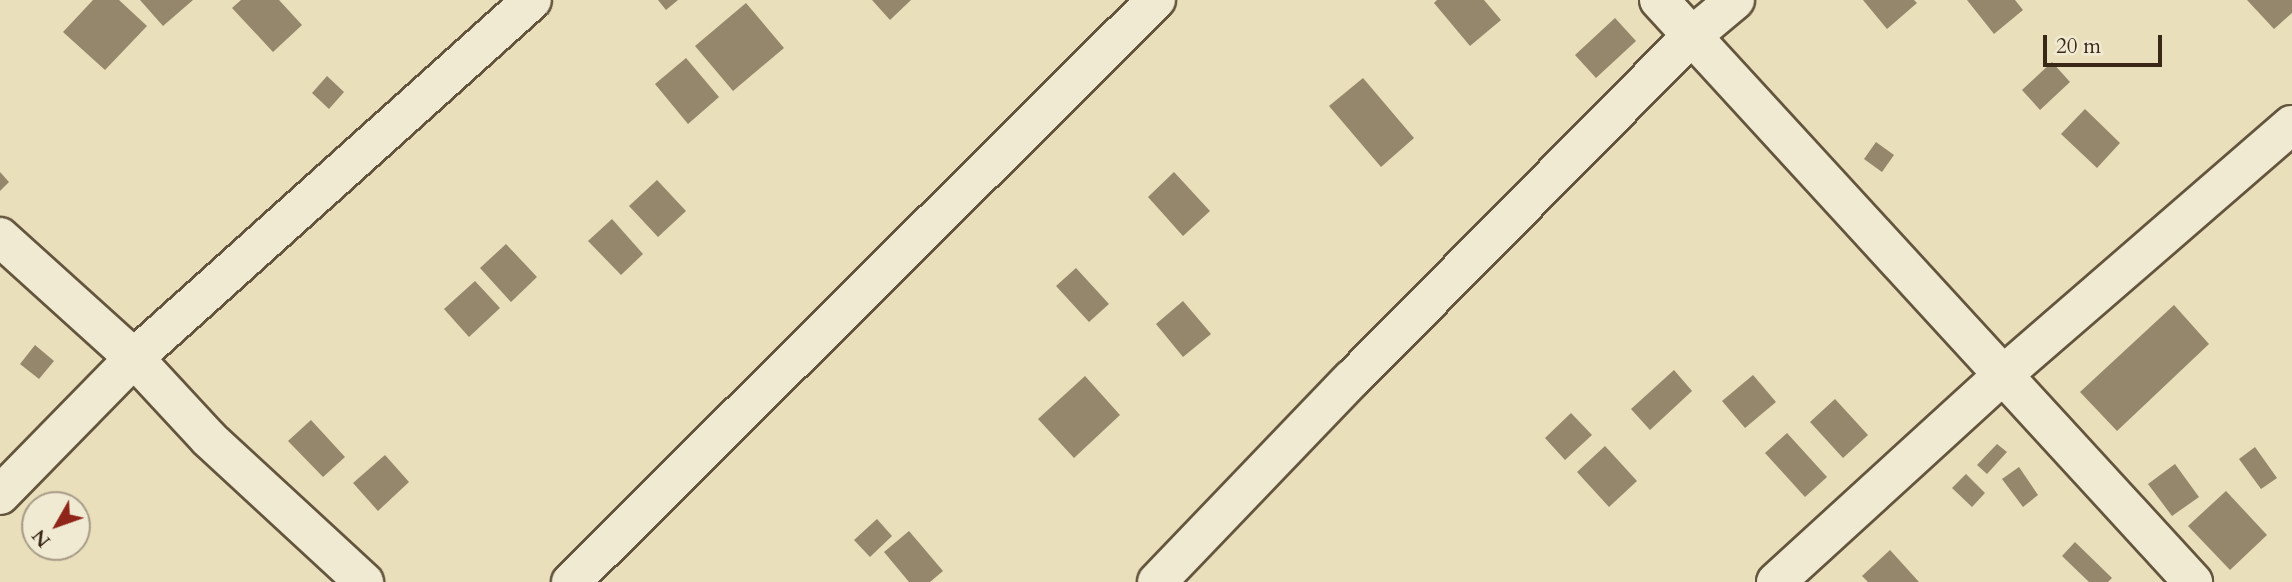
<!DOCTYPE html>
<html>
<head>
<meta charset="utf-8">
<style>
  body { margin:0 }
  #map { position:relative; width:2292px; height:582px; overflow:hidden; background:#e9dfbb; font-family:Cardo,serif }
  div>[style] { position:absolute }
  .building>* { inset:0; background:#94876b }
  .roads { filter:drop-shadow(2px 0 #64563e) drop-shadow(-2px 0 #64563e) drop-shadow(0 2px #64563e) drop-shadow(0 -2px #64563e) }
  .minor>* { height:38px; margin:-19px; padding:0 19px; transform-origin:19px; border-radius:19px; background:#f1ead3 }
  span { translate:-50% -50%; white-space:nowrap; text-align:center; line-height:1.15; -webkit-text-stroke:5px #f1ead3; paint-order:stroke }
  .north { position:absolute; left:21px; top:491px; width:70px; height:70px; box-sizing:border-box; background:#f1ead3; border:2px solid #a79c87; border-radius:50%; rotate:230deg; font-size:19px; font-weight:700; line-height:28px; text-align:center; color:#382815 }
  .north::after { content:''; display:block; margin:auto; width:24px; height:32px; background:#8f2418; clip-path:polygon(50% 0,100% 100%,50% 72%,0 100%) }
  .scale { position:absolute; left:2043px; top:35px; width:119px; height:32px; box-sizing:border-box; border:4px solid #382815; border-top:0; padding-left:9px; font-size:21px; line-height:24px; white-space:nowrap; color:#382815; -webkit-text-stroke:5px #f1ead3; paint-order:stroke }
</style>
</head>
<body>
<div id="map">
  <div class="building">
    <i style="clip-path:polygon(93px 0,119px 0,147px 26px,105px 70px,63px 32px)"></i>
    <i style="clip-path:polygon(140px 0,193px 0,163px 26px)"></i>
    <i style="clip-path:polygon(241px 0,279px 0,302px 25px,273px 52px,232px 8px)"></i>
    <i style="clip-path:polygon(658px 0,678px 0,666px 10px)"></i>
    <i style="clip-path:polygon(872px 0,911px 0,890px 20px)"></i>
    <i style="clip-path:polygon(1437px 0,1484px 0,1501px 20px,1470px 46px,1434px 3px)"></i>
    <i style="clip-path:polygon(1863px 0,1914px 0,1917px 3px,1887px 29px)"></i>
    <i style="clip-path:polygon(1967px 0,2015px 0,2023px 10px,1994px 34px)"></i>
    <i style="clip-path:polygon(2247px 0,2292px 0,2292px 13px,2274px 29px)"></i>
    <i style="clip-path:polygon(746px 3px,784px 48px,733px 91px,695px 46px)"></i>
    <i style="clip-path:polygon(1615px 18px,1636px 41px,1596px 78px,1575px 55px)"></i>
    <i style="clip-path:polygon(686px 58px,719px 97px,688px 124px,655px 84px)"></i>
    <i style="clip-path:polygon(2052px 62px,2070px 82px,2040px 110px,2022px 90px)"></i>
    <i style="clip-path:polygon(327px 76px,344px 92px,329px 109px,312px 93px)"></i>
    <i style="clip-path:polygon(1363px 78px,1414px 138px,1381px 167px,1329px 106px)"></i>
    <i style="clip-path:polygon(2085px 109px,2120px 143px,2097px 168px,2061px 134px)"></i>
    <i style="clip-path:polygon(1876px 142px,1894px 155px,1882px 172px,1864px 159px)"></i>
    <i style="clip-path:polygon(0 172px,9px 182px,0 191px)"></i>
    <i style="clip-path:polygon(1174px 172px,1210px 211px,1183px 236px,1148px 197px)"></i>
    <i style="clip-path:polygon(657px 180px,686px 211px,658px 237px,629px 206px)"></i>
    <i style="clip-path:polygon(612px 219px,643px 254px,621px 275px,588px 241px)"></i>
    <i style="clip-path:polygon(506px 244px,537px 277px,511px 302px,480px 268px)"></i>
    <i style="clip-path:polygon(1076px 268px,1109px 304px,1089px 322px,1056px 286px)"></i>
    <i style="clip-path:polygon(475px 281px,500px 308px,469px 337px,444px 309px)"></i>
    <i style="clip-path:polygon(1183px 301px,1211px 334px,1183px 357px,1156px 324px)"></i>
    <i style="clip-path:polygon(2174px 305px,2209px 344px,2117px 431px,2080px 392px)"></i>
    <i style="clip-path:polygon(35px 345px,54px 361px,39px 379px,20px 364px)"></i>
    <i style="clip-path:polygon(1674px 370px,1692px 391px,1650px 430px,1631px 409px)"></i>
    <i style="clip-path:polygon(1753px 375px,1776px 402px,1745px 428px,1722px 401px)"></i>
    <i style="clip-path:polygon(1085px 376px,1120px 415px,1074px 458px,1038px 419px)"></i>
    <i style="clip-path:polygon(1835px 399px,1868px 435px,1843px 458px,1810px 422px)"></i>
    <i style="clip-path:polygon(1571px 413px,1592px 435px,1565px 460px,1545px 438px)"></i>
    <i style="clip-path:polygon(311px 420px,345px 457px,323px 477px,288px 441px)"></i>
    <i style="clip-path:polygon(1787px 433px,1827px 477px,1805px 497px,1765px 453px)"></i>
    <i style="clip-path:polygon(1997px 444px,2007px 452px,1987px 474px,1977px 465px)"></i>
    <i style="clip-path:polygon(1605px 446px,1637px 481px,1609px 507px,1577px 472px)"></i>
    <i style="clip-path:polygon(2255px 447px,2277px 478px,2261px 489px,2239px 459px)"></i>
    <i style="clip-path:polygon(385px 455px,409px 482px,378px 511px,353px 483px)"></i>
    <i style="clip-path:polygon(2175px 464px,2199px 497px,2172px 516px,2148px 484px)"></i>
    <i style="clip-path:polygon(2019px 467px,2038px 495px,2023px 507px,2002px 479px)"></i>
    <i style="clip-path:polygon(1966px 474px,1985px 493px,1972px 507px,1952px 488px)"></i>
    <i style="clip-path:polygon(2226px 491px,2267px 535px,2230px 570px,2188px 526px)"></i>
    <i style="clip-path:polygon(877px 519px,892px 536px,870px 557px,854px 540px)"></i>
    <i style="clip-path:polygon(909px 531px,943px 571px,930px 582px,909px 582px,884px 552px)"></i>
    <i style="clip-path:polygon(2075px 542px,2112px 578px,2108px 582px,2089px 582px,2062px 556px)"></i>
    <i style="clip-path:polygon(1890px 550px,1919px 582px,1868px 582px,1862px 576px)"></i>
  </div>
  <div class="roads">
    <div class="minor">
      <i style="left:1659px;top:0;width:790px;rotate:47.46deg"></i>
      <i style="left:0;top:237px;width:181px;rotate:42.1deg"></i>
      <i style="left:134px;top:358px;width:110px;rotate:47.2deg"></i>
      <i style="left:209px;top:439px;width:211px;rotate:42.7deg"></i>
      <i style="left:0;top:495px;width:192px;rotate:-45.6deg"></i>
      <i style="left:134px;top:358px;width:535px;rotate:-41.97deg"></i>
      <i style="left:571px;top:582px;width:825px;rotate:-44.85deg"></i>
      <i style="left:1157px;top:582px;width:281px;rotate:-46.2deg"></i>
      <i style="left:1352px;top:379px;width:483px;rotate:-45.3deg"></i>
      <i style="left:1692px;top:36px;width:56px;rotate:-39.9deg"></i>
      <i style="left:1776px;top:582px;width:307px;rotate:-42.4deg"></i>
      <i style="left:2003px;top:375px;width:382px;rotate:-40.9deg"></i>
    </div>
  </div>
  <div class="north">N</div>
  <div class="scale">20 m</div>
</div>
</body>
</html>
